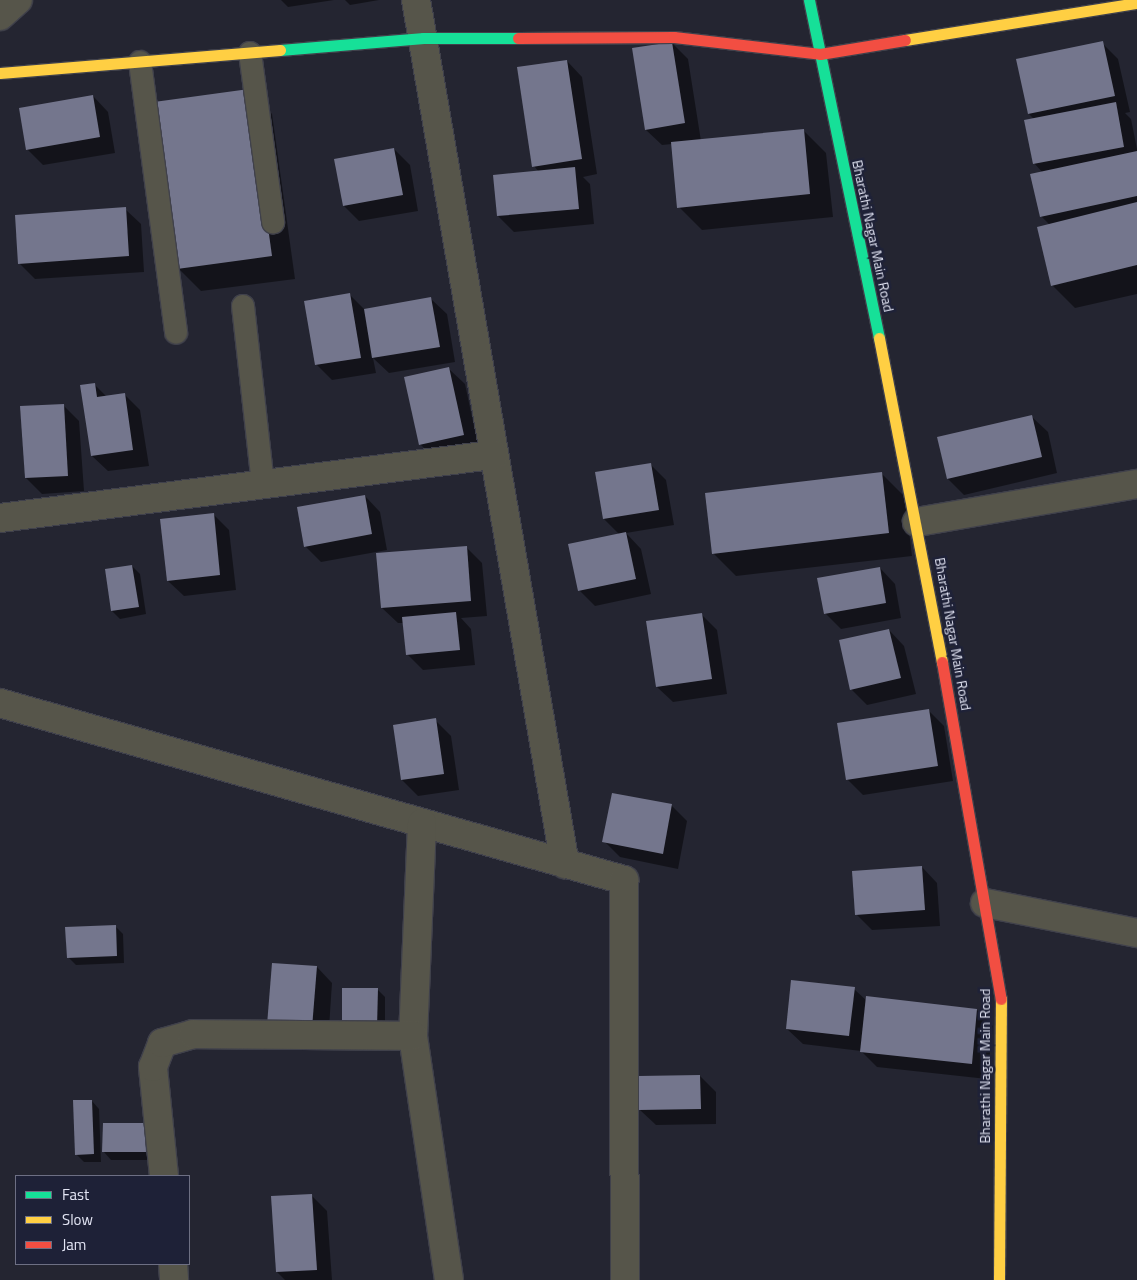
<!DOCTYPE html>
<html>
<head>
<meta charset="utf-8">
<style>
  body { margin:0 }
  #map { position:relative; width:1137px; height:1280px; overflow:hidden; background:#242531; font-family:"Titillium Web",sans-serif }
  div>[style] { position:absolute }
  .shadow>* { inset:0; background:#0007 }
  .building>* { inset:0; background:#74768d }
  .roads { filter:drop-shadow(1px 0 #40414b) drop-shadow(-1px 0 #40414b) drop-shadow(0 1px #40414b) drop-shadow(0 -1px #40414b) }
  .lane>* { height:22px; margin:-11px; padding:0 11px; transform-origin:11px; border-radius:11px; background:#56554a }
  .street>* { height:28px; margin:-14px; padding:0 14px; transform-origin:14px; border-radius:14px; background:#56554a }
  .fast>* { height:11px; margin:-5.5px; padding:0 5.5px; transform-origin:5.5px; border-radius:5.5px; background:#16e098 }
  .slow>* { height:11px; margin:-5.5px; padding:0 5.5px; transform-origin:5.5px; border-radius:5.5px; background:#ffcf43 }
  .jam>* { height:11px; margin:-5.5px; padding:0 5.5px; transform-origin:5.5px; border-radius:5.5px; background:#f24e42 }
  span { translate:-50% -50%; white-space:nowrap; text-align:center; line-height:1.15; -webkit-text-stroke:5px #1e2137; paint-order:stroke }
  .street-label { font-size:14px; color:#e3e5f4 }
  .legend { position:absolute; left:15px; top:1175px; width:175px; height:90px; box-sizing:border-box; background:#1e2137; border:1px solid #6d6f83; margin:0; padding:6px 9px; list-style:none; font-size:15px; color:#e3e5f4 }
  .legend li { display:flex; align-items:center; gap:10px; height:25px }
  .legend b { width:25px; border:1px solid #6d6f83 }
</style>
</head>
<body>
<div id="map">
  <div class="shadow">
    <i style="clip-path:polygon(281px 0,334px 0,288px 7px)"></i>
    <i style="clip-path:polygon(345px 0,379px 0,350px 5px)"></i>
    <i style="clip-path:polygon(672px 43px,688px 59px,701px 141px,803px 130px,826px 153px,833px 217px,702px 230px,679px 207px,672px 144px,662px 145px,646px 130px)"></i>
    <i style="clip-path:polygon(1102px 43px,1118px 59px,1130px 112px,1125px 113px,1131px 119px,1137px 149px,1137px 294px,1075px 308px,1052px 285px,1050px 225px,1041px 216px,1043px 173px,1034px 163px,1034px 119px,1029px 114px,1018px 60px)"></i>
    <i style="clip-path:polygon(567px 61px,582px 77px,597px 174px,583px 177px,590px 184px,594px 224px,514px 232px,498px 216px,539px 172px,534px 166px)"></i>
    <i style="clip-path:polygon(249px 90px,272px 114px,295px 279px,201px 291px,178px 268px)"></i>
    <i style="clip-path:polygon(93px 96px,108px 112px,115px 153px,43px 165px,27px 149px)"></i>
    <i style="clip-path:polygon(394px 149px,410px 165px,418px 211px,359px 221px,344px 206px)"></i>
    <i style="clip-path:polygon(125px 209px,141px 224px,144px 272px,35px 279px,19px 263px)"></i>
    <i style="clip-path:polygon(349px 294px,365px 310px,431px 299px,447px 314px,455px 362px,389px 373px,373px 358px,376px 373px,332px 380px,316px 364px)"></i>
    <i style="clip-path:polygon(449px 369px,465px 384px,479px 450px,436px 460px,420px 444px)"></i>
    <i style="clip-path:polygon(94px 384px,107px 397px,124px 394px,140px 410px,149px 466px,108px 471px,92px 456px)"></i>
    <i style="clip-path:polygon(63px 405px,79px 421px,84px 491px,42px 494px,26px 478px)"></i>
    <i style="clip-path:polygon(1032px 417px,1048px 432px,1057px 473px,964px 495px,948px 479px,938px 438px)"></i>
    <i style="clip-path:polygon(650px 464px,666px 480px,674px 525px,626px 533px,641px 549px,651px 594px,595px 606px,579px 590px,619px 534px,604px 519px)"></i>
    <i style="clip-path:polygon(882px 474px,905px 497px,912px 556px,736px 576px,713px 553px)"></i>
    <i style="clip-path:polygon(365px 496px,380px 512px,387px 550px,321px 562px,305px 546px)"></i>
    <i style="clip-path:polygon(213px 514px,229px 530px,236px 590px,184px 596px,168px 581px)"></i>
    <i style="clip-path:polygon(466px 547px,482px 563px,487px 616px,461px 618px,471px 629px,475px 665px,423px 670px,407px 654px,404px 623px,398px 623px,382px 608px)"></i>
    <i style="clip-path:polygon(132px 566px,140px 574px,146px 614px,120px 619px,112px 611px,106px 570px)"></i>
    <i style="clip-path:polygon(880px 568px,895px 584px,901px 618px,841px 629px,825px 613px)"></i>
    <i style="clip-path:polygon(701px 614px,717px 630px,727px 694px,673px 702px,657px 687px)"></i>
    <i style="clip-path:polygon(889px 630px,904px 646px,916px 694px,867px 705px,851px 689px)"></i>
    <i style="clip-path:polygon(928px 710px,944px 726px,953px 781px,863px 795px,847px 779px)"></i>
    <i style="clip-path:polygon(435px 720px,451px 736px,459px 790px,418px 796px,402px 780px,395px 726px)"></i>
    <i style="clip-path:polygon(671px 805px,687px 821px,678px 869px,620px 857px,604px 841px)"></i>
    <i style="clip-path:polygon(922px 867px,937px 883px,940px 926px,872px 930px,857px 915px)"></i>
    <i style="clip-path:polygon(115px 926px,123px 934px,124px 963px,76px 965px,68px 957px)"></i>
    <i style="clip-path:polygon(317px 967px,332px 983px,328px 1043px,269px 1024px)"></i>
    <i style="clip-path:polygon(377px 989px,385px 997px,385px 1035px,351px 1035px)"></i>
    <i style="clip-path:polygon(854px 989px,867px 1001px,977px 1010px,993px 1026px,987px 1079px,877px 1067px,861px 1051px,803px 1044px,787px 1029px)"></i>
    <i style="clip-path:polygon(700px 1076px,716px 1092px,716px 1124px,656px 1125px,640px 1110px)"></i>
    <i style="clip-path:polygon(92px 1101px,99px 1109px,101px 1162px,84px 1162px,76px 1154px)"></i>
    <i style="clip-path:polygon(145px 1124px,153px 1160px,111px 1160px,104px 1152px)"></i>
    <i style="clip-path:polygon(311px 1195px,327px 1211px,332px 1280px,285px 1280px,277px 1272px)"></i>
  </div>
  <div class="building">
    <i style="clip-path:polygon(1103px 41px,1115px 96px,1028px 114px,1016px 59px)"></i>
    <i style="clip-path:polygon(672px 42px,685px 123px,645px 130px,632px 48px)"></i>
    <i style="clip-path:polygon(567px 60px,582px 159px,532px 167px,517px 67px)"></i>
    <i style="clip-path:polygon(249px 89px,272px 256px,177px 269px,154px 102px)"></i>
    <i style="clip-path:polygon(93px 95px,100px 137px,26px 150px,19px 108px)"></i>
    <i style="clip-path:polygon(1116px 102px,1124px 147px,1033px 164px,1024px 120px)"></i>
    <i style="clip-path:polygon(804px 129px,810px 194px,677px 208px,671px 142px)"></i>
    <i style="clip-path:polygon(394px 148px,403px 195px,343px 206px,334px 159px)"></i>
    <i style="clip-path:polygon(1137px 151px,1137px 196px,1040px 217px,1030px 174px)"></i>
    <i style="clip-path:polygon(575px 167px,579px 209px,497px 216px,493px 175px)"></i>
    <i style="clip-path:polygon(1137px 202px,1137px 265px,1051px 286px,1037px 227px)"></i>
    <i style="clip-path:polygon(126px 207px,129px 256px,18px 264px,15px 215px)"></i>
    <i style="clip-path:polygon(350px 293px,361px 358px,315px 365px,304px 301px)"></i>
    <i style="clip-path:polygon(431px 297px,440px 347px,372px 358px,364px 309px)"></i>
    <i style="clip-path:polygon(449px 367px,464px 435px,419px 445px,404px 377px)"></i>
    <i style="clip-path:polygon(95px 383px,97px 397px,125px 393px,133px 450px,91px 456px,80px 385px)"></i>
    <i style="clip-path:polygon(64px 404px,68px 476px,25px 478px,20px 406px)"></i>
    <i style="clip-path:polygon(1032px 415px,1042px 457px,947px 479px,937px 437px)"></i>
    <i style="clip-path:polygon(651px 463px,659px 510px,603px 519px,595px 472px)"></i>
    <i style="clip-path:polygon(882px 472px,889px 533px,712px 554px,705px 493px)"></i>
    <i style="clip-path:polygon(365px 495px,372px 534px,304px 547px,297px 507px)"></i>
    <i style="clip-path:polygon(214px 513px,220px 575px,167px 581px,160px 519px)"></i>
    <i style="clip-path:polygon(626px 532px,636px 579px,578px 591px,568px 544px)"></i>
    <i style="clip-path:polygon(467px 546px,471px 601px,381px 608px,376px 553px)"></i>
    <i style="clip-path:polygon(132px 565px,139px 607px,111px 611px,105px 569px)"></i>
    <i style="clip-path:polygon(880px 567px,886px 603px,824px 614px,817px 578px)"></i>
    <i style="clip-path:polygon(456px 612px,460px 650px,406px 655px,402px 617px)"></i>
    <i style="clip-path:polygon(702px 613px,712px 679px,656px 687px,646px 621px)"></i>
    <i style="clip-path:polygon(889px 629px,901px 678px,850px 690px,839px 640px)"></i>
    <i style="clip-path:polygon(929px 709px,938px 766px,846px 780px,837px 723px)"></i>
    <i style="clip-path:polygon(436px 718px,444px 774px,401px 780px,393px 725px)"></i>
    <i style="clip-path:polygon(612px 793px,672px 804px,663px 854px,602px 842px)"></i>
    <i style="clip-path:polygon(922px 866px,925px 910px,855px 915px,852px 871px)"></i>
    <i style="clip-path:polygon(116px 925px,117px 956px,67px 958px,65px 927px)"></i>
    <i style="clip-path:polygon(272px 963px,317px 966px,312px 1028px,267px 1025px)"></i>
    <i style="clip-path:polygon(791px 980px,855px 987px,849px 1036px,786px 1029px)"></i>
    <i style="clip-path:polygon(342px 988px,378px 988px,377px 1028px,342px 1027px)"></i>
    <i style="clip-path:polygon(866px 996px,977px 1009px,972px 1064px,860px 1052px)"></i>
    <i style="clip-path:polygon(700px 1075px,701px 1109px,639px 1110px,638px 1076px)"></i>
    <i style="clip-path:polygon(73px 1100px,92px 1100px,94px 1154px,75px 1155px)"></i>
    <i style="clip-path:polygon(103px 1123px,145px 1123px,146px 1152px,102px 1152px)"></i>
    <i style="clip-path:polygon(312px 1194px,317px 1270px,276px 1272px,271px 1196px)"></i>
  </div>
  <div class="roads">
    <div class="lane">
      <i style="left:250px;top:53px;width:171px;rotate:82.2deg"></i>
      <i style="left:140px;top:62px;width:273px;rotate:82.4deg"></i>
      <i style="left:243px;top:306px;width:179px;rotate:83.6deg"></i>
    </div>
    <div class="street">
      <i style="left:416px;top:0;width:877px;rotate:80.22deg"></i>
      <i style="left:0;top:16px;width:24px;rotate:-42deg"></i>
      <i style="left:0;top:518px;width:498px;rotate:-7.3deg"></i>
      <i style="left:917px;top:522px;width:223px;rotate:-9.8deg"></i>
      <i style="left:0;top:703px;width:649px;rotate:15.84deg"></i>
      <i style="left:624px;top:880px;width:400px;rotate:89.9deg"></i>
      <i style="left:422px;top:823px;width:213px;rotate:92.4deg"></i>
      <i style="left:413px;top:1036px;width:247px;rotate:81.6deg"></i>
      <i style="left:985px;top:903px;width:155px;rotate:11.2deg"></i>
      <i style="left:164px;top:1176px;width:110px;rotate:-95.8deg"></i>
      <i style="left:153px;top:1067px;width:26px;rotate:-69deg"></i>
      <i style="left:162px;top:1043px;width:32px;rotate:-16deg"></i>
      <i style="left:193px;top:1034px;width:220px;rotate:0.5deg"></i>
      <i style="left:173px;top:1264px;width:16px;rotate:86deg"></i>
    </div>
    <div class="fast">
      <i style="left:809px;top:0;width:345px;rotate:78.3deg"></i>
      <i style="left:280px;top:50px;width:144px;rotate:-4.8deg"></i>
      <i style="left:423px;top:38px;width:95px"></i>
    </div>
    <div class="slow">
      <i style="left:905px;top:40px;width:235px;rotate:-9.1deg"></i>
      <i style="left:0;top:73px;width:281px;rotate:-4.7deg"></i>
      <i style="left:879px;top:338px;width:330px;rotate:79deg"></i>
      <i style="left:999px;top:1280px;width:281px;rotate:-89.6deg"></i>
    </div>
    <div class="jam">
      <i style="left:518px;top:38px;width:156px;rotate:-0.4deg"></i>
      <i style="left:674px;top:37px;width:147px;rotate:6.6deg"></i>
      <i style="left:820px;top:54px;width:86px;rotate:-9.4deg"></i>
      <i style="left:942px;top:662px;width:342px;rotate:80.1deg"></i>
    </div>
  </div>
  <div class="street-label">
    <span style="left:873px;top:236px;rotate:78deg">Bharathi Nagar Main Road</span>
    <span style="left:953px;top:634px;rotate:80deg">Bharathi Nagar Main Road</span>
    <span style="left:985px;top:1066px;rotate:-90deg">Bharathi Nagar Main Road</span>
  </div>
  <ul class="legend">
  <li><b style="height:6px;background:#16e098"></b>Fast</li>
  <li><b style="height:6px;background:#ffcf43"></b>Slow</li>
  <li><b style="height:6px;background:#f24e42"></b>Jam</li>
  </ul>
</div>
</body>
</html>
